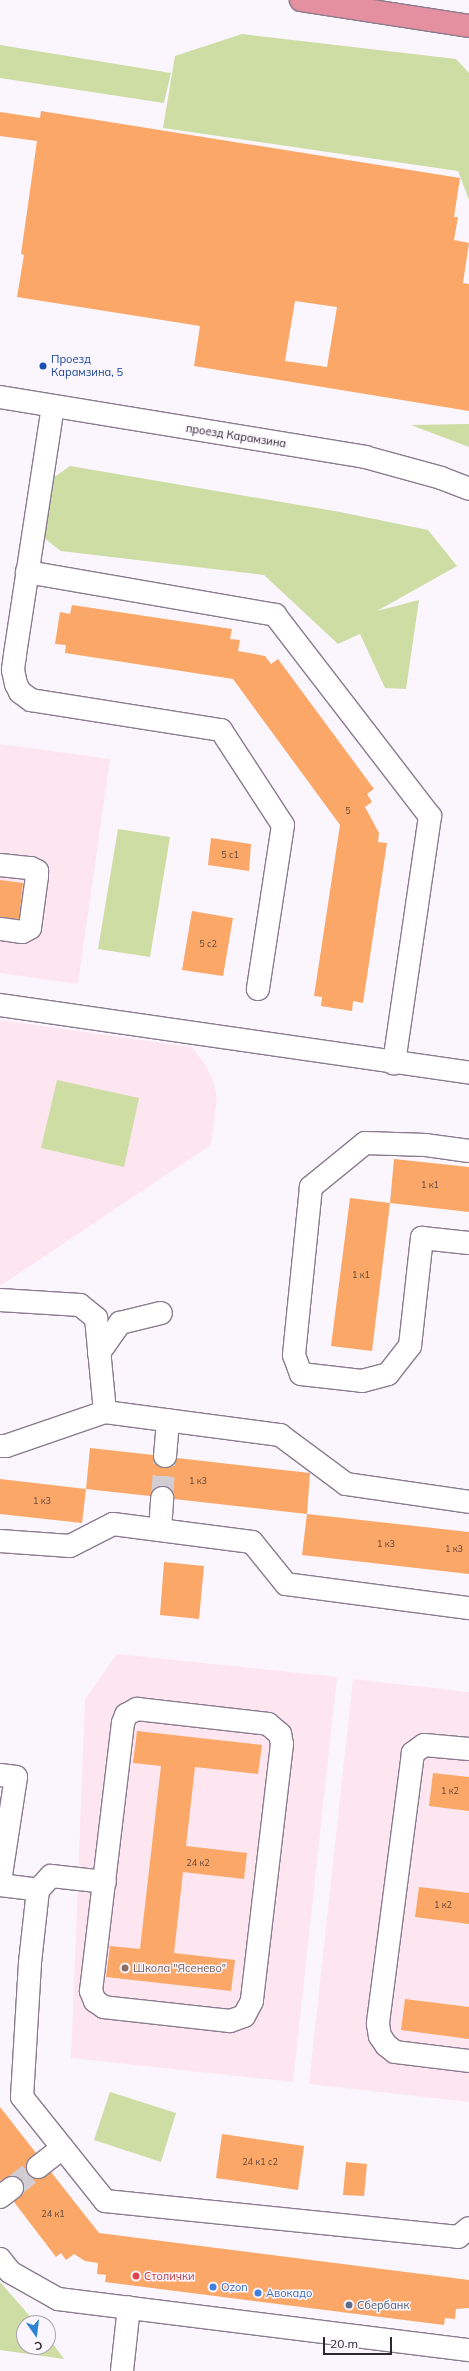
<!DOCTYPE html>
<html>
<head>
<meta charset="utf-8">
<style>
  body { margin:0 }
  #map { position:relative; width:469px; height:2371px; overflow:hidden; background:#fbf5fd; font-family:Mulish,sans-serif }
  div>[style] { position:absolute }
  .education>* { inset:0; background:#fee6f0 }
  .green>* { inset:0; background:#cddda3 }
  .building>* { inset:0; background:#fba767 }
  .minor-tunnel>* { height:22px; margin-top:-11px; transform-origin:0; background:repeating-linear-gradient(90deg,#d2ccd4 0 22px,transparent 0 33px) }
  .roads { filter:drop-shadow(1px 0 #897c8e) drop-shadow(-1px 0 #897c8e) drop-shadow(0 1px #897c8e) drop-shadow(0 -1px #897c8e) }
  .minor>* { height:22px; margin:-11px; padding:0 11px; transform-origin:11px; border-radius:11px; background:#fff }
  .highway>* { height:22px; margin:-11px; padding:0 11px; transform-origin:11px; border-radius:11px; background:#e590a0 }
  .dots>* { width:11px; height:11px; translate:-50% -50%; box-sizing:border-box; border:2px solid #fbf5fd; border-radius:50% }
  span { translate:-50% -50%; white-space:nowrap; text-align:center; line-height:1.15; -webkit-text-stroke:3px #fbf5fd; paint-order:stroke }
  .number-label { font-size:9px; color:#60483d }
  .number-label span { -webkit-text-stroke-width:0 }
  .transit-label { font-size:11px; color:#164399 }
  .left { translate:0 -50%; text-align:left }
  .street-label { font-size:11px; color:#2d282f }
  .education-label { font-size:11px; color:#785e54 }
  .health-label { font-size:11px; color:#be3a42 }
  .shop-label { font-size:11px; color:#366cbe }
  .service-label { font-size:11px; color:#4e5e75 }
  .north { position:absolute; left:16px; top:2315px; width:40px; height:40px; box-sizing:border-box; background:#fbf5fd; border:1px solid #a9a3ab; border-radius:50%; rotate:166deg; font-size:11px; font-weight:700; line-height:16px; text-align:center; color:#2d282f }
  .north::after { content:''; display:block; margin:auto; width:14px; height:18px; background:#3083d2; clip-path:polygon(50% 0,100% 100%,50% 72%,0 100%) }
  .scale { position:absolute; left:323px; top:2337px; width:69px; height:18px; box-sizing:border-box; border:2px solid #2d282f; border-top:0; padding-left:5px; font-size:12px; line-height:14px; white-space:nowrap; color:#2d282f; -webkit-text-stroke:3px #fbf5fd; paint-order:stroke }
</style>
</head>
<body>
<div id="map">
  <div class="education">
    <i style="clip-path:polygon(0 744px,110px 759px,78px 984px,0 973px)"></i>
    <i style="clip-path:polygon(0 1020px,192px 1047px,206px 1066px,213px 1080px,217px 1098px,211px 1145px,0 1286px)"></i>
    <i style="clip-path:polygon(117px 1654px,337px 1677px,293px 2082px,71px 2058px,85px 1699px)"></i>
    <i style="clip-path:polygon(353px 1679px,469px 1692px,469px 2102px,309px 2084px)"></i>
  </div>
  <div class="green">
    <i style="clip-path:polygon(242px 34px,456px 59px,469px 73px,469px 200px,458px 171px,163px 128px,175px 56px)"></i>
    <i style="clip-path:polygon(0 45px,171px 73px,164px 103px,0 78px)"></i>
    <i style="clip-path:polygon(469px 424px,469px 447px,411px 425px)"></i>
    <i style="clip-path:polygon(70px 466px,340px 512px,428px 530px,457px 566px,377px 611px,419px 600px,406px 689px,385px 688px,360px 634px,338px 644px,264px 575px,61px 551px,44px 538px,53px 478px)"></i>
    <i style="clip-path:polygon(118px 829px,170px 837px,150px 957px,98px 949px)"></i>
    <i style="clip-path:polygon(57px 1080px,139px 1098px,124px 1167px,41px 1148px)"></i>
    <i style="clip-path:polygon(110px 2092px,176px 2113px,161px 2162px,94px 2140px)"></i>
    <i style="clip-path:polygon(0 2282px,36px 2323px,24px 2323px,24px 2347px,48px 2347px,48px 2337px,64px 2359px,0 2350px)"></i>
  </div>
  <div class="building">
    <i style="clip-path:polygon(evenodd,41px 111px,460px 178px,454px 217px,458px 217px,454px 240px,469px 243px,463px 283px,469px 284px,469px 411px,194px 366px,200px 326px,17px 297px,24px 255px,21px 254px,37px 141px,0 136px,0 112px,40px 118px,41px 111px,295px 301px,337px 307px,327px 367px,285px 361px,295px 301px)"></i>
    <i style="clip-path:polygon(72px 605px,232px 629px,230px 639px,240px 640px,238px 651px,265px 656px,271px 664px,278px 659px,374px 789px,367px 794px,372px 802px,365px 807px,379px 833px,378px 842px,387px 843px,363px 1003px,353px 1001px,352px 1011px,321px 1006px,322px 997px,314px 996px,340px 825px,233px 679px,65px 653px,66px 645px,55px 644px,60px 612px,70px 614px)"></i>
    <i style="clip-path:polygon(211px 838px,251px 844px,249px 871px,208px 865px)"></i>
    <i style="clip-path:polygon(0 880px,23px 883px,19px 919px,0 917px)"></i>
    <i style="clip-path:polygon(192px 911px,233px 918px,223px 976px,182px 970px)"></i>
    <i style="clip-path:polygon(394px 1159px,469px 1167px,469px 1212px,390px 1203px)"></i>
    <i style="clip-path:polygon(350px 1198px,390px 1203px,372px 1351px,331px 1346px)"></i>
    <i style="clip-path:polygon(90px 1448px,153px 1455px,154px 1462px,164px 1468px,171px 1467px,177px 1458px,310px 1473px,307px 1514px,174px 1499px,173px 1492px,163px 1486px,156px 1487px,150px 1496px,86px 1489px)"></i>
    <i style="clip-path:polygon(0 1479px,86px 1489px,82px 1523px,0 1514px)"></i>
    <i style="clip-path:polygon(307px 1514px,469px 1532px,469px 1574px,302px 1555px)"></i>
    <i style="clip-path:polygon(164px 1562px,204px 1566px,199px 1619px,160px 1615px)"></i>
    <i style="clip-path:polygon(137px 1731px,262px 1745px,258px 1774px,195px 1767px,186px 1846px,247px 1853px,244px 1879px,183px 1872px,174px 1953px,235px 1960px,231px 1991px,106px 1977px,110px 1946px,140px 1949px,161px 1766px,133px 1763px)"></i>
    <i style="clip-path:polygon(433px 1773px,469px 1777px,469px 1811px,429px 1806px)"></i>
    <i style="clip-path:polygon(419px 1887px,469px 1893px,469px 1924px,415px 1917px)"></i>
    <i style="clip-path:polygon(405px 1999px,469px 2007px,469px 2039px,401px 2030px)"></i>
    <i style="clip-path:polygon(0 2107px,36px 2153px,26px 2163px,28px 2174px,33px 2178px,39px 2179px,51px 2172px,99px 2233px,469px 2280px,469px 2308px,456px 2309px,455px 2319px,445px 2318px,444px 2325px,105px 2282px,106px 2275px,97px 2274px,98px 2263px,85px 2261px,74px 2254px,66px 2260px,61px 2253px,56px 2257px,14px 2202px,24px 2193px,24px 2186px,22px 2180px,11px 2176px,0 2181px)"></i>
    <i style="clip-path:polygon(222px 2134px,304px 2146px,298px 2190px,216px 2178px)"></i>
    <i style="clip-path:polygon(346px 2162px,367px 2164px,364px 2196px,343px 2195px)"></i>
  </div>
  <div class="minor-tunnel">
    <i style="left:162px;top:1498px;width:42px;rotate:-85.9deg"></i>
    <i style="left:12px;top:2188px;width:33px;rotate:-39deg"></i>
  </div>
  <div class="roads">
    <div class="minor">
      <i style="left:0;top:397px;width:370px;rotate:9.3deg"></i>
      <i style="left:365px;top:457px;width:79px;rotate:15.4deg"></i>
      <i style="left:441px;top:478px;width:30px;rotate:21deg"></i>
      <i style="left:53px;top:406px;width:252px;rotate:98.7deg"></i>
      <i style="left:15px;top:655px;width:15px;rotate:98deg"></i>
      <i style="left:13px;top:670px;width:14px;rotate:78deg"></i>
      <i style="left:16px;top:684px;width:9px;rotate:63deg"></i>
      <i style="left:20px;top:692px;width:14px;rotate:36deg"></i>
      <i style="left:31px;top:700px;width:192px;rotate:9deg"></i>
      <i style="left:221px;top:730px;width:113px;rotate:56.9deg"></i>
      <i style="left:283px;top:825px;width:166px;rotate:98.7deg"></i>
      <i style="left:27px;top:572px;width:252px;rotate:9.8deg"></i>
      <i style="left:275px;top:615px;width:254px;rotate:52.4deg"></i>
      <i style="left:430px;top:816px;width:250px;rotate:98.3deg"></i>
      <i style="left:0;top:865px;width:31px;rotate:6deg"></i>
      <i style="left:31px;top:868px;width:7px;rotate:27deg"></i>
      <i style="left:37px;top:871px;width:5px;rotate:90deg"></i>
      <i style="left:37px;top:876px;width:52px;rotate:97.7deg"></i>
      <i style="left:30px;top:928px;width:9px;rotate:153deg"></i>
      <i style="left:22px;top:932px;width:22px;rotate:-172deg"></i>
      <i style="left:0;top:1005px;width:474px;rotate:8.2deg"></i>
      <i style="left:469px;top:1151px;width:43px;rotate:-172.1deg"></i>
      <i style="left:426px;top:1145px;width:61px;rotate:-178.1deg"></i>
      <i style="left:365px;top:1143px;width:70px;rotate:140.8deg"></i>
      <i style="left:311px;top:1187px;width:169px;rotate:95.8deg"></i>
      <i style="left:294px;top:1355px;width:20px;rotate:70deg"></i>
      <i style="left:301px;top:1374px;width:61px;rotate:6.5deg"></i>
      <i style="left:362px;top:1381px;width:27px;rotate:-15deg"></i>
      <i style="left:388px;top:1374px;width:36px;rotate:-52deg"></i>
      <i style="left:410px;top:1346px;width:109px;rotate:-83.7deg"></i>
      <i style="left:422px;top:1238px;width:47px;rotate:6.1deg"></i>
      <i style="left:0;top:1300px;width:80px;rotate:3.6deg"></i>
      <i style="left:80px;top:1305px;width:21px;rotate:39deg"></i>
      <i style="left:96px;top:1318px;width:94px;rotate:84.5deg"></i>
      <i style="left:99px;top:1353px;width:37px;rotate:-55deg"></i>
      <i style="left:120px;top:1323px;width:42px;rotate:-13.7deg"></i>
      <i style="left:0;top:1446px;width:6px"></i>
      <i style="left:6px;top:1446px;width:105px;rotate:-19deg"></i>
      <i style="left:105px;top:1412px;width:177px;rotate:7.5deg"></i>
      <i style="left:280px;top:1435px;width:82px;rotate:36.6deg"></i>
      <i style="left:346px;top:1484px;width:124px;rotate:8.3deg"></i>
      <i style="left:165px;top:1456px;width:36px;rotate:-85deg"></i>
      <i style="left:160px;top:1530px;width:32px;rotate:-86deg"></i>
      <i style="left:0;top:1541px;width:70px;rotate:4.1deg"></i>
      <i style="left:70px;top:1546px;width:48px;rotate:-27.1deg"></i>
      <i style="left:113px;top:1524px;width:140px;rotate:7.4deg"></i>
      <i style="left:252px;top:1542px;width:54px;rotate:51deg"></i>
      <i style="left:286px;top:1584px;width:185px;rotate:7.5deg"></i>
      <i style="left:137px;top:1709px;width:132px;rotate:6.5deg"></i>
      <i style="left:268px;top:1724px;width:16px;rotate:40deg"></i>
      <i style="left:280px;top:1734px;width:10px;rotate:79deg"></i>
      <i style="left:282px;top:1744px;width:259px;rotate:96.7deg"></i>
      <i style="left:252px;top:2001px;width:17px;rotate:118deg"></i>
      <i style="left:244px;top:2016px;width:15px;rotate:160deg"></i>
      <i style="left:230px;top:2021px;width:127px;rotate:-173.7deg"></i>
      <i style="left:104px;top:2007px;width:11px;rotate:-146deg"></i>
      <i style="left:95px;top:2001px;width:11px;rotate:-112deg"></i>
      <i style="left:91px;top:1991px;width:270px;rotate:-83.2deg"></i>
      <i style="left:123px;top:1723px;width:9px;rotate:-69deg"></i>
      <i style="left:126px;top:1715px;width:13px;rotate:-29deg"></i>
      <i style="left:469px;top:1749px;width:45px;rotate:-174.9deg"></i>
      <i style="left:424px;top:1745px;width:14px;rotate:144deg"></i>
      <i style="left:413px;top:1753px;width:273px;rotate:97.4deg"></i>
      <i style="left:378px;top:2024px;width:12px;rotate:81deg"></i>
      <i style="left:380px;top:2036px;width:11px;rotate:56deg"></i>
      <i style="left:386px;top:2045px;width:11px;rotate:38deg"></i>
      <i style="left:395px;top:2052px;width:75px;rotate:6.9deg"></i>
      <i style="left:0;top:1775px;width:16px;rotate:7deg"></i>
      <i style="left:16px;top:1777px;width:106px;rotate:98.7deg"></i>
      <i style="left:0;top:1885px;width:38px;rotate:7deg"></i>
      <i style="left:38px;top:1890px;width:73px;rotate:96.3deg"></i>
      <i style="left:30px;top:1963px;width:134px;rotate:93.4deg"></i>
      <i style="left:22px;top:2097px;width:133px;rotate:51.4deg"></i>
      <i style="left:105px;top:2201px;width:355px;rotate:5.8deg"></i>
      <i style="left:458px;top:2237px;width:14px;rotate:-39deg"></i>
      <i style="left:38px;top:1890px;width:19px;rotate:-47deg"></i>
      <i style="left:51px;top:1876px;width:54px;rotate:6.3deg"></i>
      <i style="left:38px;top:2167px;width:31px;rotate:-38deg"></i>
      <i style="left:0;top:2197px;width:15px;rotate:-37deg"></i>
      <i style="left:0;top:2259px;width:16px;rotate:52deg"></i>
      <i style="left:10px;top:2272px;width:55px;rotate:29.4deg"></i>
      <i style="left:58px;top:2299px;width:414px;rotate:7.1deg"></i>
      <i style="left:122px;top:2371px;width:64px;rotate:-83.8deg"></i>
    </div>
    <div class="highway">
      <i style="left:301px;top:0;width:170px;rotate:8.8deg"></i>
    </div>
  </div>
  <div class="dots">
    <i style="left:43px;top:366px;background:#1a4fb4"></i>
    <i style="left:125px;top:1968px;background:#8d6e63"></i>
    <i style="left:136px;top:2276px;background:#e0444e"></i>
    <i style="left:213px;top:2287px;background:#3f7fe0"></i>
    <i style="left:258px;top:2293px;background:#3f7fe0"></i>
    <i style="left:349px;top:2305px;background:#5c6f8a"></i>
  </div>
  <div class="number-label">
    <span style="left:348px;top:811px">5</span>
    <span style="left:230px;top:855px">5 с1</span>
    <span style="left:208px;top:944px">5 с2</span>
    <span style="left:430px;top:1185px">1 к1</span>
    <span style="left:361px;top:1275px">1 к1</span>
    <span style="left:198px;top:1481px">1 к3</span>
    <span style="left:42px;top:1501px">1 к3</span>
    <span style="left:386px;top:1544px">1 к3</span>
    <span style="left:454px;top:1549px">1 к3</span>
    <span style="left:450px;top:1791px">1 к2</span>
    <span style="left:198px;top:1863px">24 к2</span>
    <span style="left:443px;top:1905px">1 к2</span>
    <span style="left:260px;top:2162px">24 к1 с2</span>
    <span style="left:53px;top:2214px">24 к1</span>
  </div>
  <div class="transit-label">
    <span class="left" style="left:51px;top:366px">Проезд<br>Карамзина, 5</span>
  </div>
  <div class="street-label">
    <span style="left:236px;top:436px;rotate:9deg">проезд Карамзина</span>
  </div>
  <div class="education-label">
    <span class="left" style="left:133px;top:1968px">Школа "Ясенево"</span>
  </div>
  <div class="health-label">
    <span class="left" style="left:144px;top:2276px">Столички</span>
  </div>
  <div class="shop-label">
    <span class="left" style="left:221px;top:2287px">Ozon</span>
    <span class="left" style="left:266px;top:2293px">Авокадо</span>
  </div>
  <div class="service-label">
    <span class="left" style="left:357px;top:2305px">Сбербанк</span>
  </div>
  <div class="north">С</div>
  <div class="scale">20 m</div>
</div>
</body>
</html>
